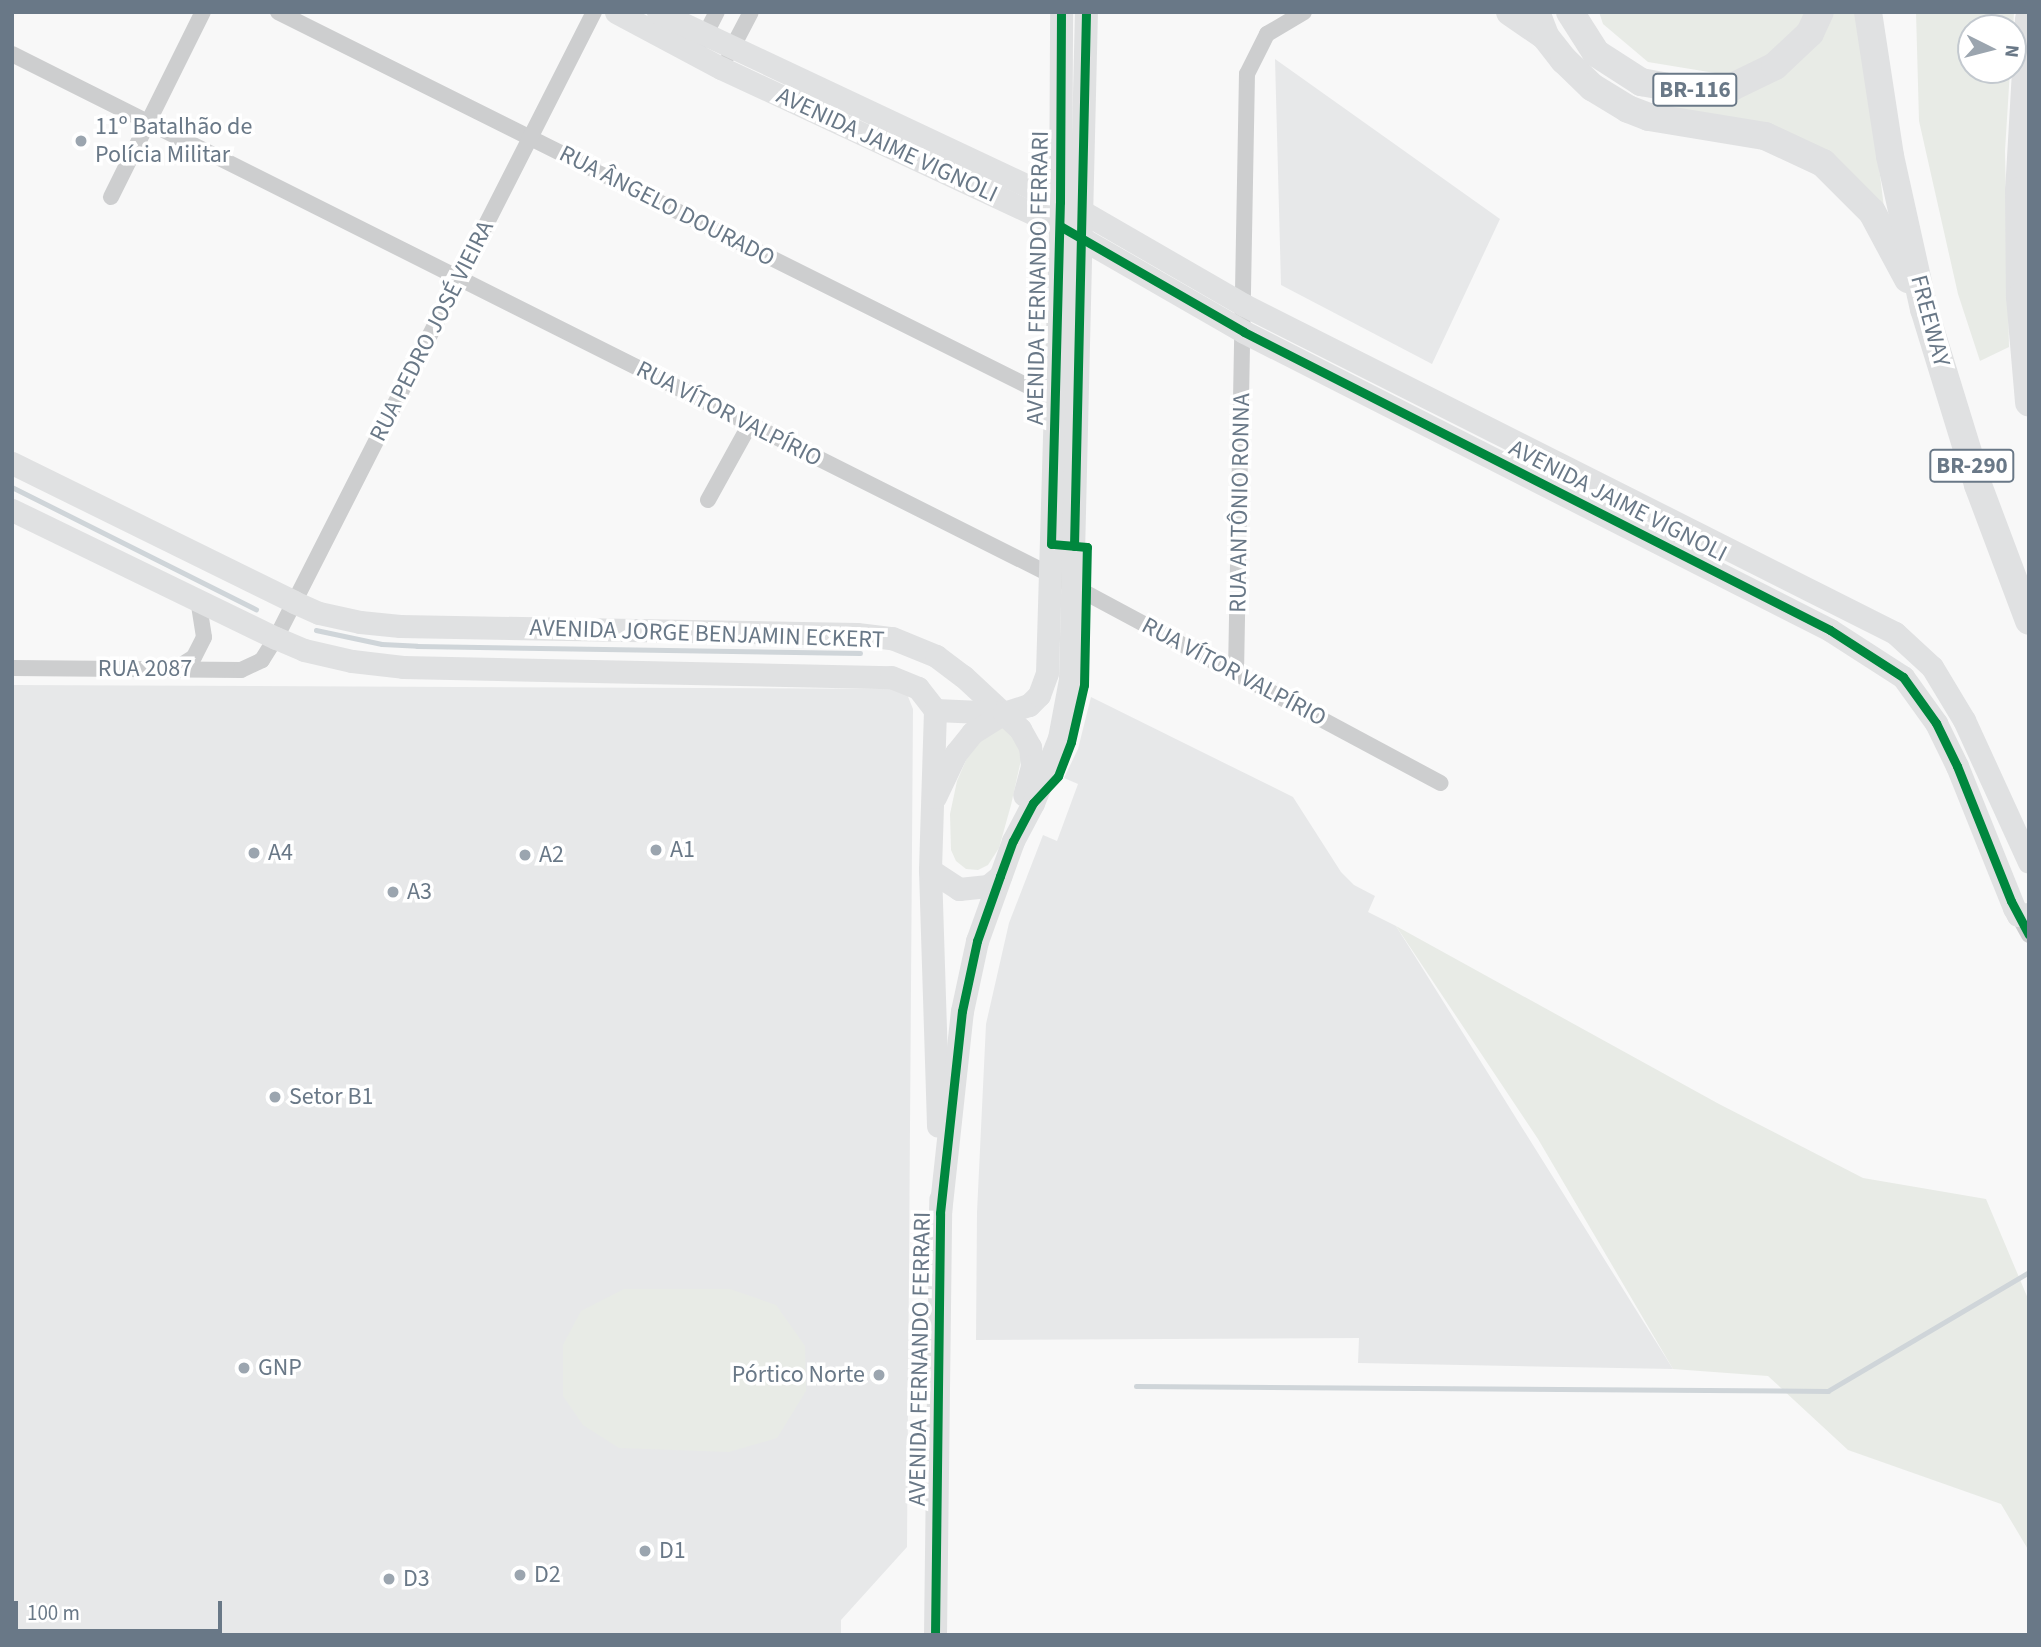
<!DOCTYPE html>
<html>
<head>
<meta charset="utf-8">
<style>
  body { margin:0 }
  #map { position:relative; width:2041px; height:1647px; overflow:hidden; background:#f8f8f8; font-family:"Source Sans 3",sans-serif }
  div>[style] { position:absolute }
  .built>* { inset:0; background:#e7e8e9 }
  .green>* { inset:0; background:#e8ebe6 }
  .stream>* { height:4.5px; margin:-2.25px; padding:0 2.25px; transform-origin:2.25px; border-radius:2.25px; background:#cfd5d9 }
  .street>* { height:16px; margin:-8px; padding:0 8px; transform-origin:8px; border-radius:8px; background:#cdcecf }
  .secondary>* { height:23px; margin:-11.5px; padding:0 11.5px; transform-origin:11.5px; border-radius:11.5px; background:#e0e1e2 }
  .highway>* { height:28px; margin:-14px; padding:0 14px; transform-origin:14px; border-radius:14px; background:#e0e1e2 }
  .cycleway>* { height:9px; margin:-4.5px; padding:0 4.5px; transform-origin:4.5px; border-radius:4.5px; background:#00873e }
  .dots>* { width:19px; height:19px; translate:-50% -50%; box-sizing:border-box; border:4px solid #fff; border-radius:50% }
  span { translate:-50% -50%; white-space:nowrap; text-align:center; line-height:1.15; -webkit-text-stroke:7px #fff; paint-order:stroke }
  .shield-label span { padding:2px 5px; background:#fff; border:2px solid; border-radius:5px; -webkit-text-stroke-width:0 }
  .shield-label { font-size:23px; color:#697887; font-weight:700 }
  .poi-label { font-size:24px; color:#697887 }
  .left { translate:0 -50%; text-align:left }
  .right { translate:-100% -50%; text-align:right }
  .street-label { font-size:24px; color:#697887 }
  .frame { position:absolute; inset:0; border:14px solid #697887; pointer-events:none }
  .north { position:absolute; left:1957px; top:14px; width:70px; height:70px; box-sizing:border-box; background:#fff; border:2px solid #c3c9cf; border-radius:50%; rotate:96deg; font-size:19px; font-weight:700; line-height:28px; text-align:center; color:#697887 }
  .north::after { content:''; display:block; margin:auto; width:24px; height:32px; background:#9ba5af; clip-path:polygon(50% 0,100% 100%,50% 72%,0 100%) }
  .scale { position:absolute; left:14px; top:1601px; width:208px; height:32px; box-sizing:border-box; border:4px solid #697887; border-top:0; padding-left:9px; font-size:21px; line-height:24px; white-space:nowrap; color:#697887; -webkit-text-stroke:5px #fff; paint-order:stroke }
</style>
</head>
<body>
<div id="map">
  <div class="built">
    <i style="clip-path:polygon(1275px 59px,1500px 219px,1432px 364px,1281px 285px)"></i>
    <i style="clip-path:polygon(12px 685px,905px 689px,913px 709px,907px 1547px,841px 1620px,841px 1635px,12px 1635px)"></i>
    <i style="clip-path:polygon(1091px 697px,1293px 797px,1341px 872px,1354px 885px,1375px 896px,1368px 912px,1396px 926px,1673px 1369px,1358px 1363px,1359px 1338px,976px 1340px,977px 1212px,986px 1024px,1009px 923px,1043px 835px,1057px 841px,1078px 784px,1064px 778px,1078px 749px)"></i>
  </div>
  <div class="green">
    <i style="clip-path:polygon(1599px 12px,1810px 12px,1804px 26px,1769px 57px,1727px 75px,1648px 62px,1603px 24px)"></i>
    <i style="clip-path:polygon(1833px 12px,1860px 12px,1884px 208px,1829px 155px,1672px 108px,1753px 90px)"></i>
    <i style="clip-path:polygon(1916px 12px,2014px 12px,2013px 30px,1971px 28px,1971px 70px,2010px 70px,2005px 151px,2009px 347px,1980px 361px,1958px 294px,1919px 121px)"></i>
    <i style="clip-path:polygon(1005px 727px,1023px 751px,1011px 805px,999px 848px,988px 865px,978px 870px,966px 869px,956px 861px,951px 850px,950px 814px,957px 781px,970px 751px,983px 732px)"></i>
    <i style="clip-path:polygon(1396px 926px,1719px 1104px,1863px 1178px,1986px 1199px,2029px 1301px,2029px 1551px,2001px 1504px,1848px 1450px,1768px 1376px,1673px 1369px,1538px 1139px)"></i>
    <i style="clip-path:polygon(624px 1289px,730px 1289px,776px 1305px,805px 1346px,806px 1391px,777px 1438px,729px 1452px,619px 1448px,583px 1425px,563px 1396px,563px 1345px,581px 1311px)"></i>
  </div>
  <div class="stream">
    <i style="left:12px;top:487px;width:273px;rotate:26.6deg"></i>
    <i style="left:316px;top:630px;width:67px;rotate:12deg"></i>
    <i style="left:382px;top:644px;width:35px;rotate:3deg"></i>
    <i style="left:417px;top:646px;width:443px;rotate:0.9deg"></i>
    <i style="left:1136px;top:1386px;width:692px;rotate:0.41deg"></i>
    <i style="left:1828px;top:1391px;width:234px;rotate:-30.6deg"></i>
  </div>
  <div class="street">
    <i style="left:278px;top:12px;width:876px;rotate:26.51deg"></i>
    <i style="left:702px;top:41px;width:33px;rotate:-63deg"></i>
    <i style="left:12px;top:54px;width:1187px;rotate:26.63deg"></i>
    <i style="left:1073px;top:586px;width:417px;rotate:28.2deg"></i>
    <i style="left:729px;top:54px;width:47px;rotate:-62.4deg"></i>
    <i style="left:111px;top:197px;width:207px;rotate:-63.6deg"></i>
    <i style="left:708px;top:500px;width:87px;rotate:-61.1deg"></i>
    <i style="left:12px;top:668px;width:229px;rotate:0.5deg"></i>
    <i style="left:241px;top:670px;width:23px;rotate:-25deg"></i>
    <i style="left:262px;top:660px;width:26px;rotate:-58deg"></i>
    <i style="left:276px;top:638px;width:702px;rotate:-63.07deg"></i>
    <i style="left:175px;top:669px;width:22px;rotate:-32deg"></i>
    <i style="left:194px;top:657px;width:22px;rotate:-63deg"></i>
    <i style="left:204px;top:637px;width:37px;rotate:-99deg"></i>
    <i style="left:1236px;top:673px;width:599px;rotate:-88.95deg"></i>
    <i style="left:1247px;top:74px;width:45px;rotate:-63.4deg"></i>
    <i style="left:1267px;top:34px;width:43px;rotate:-30.7deg"></i>
    <i style="left:2018px;top:915px;width:23px;rotate:61deg"></i>
  </div>
  <div class="secondary">
    <i style="left:616px;top:12px;width:119px;rotate:28.1deg"></i>
    <i style="left:721px;top:68px;width:374px;rotate:25deg"></i>
    <i style="left:1060px;top:226px;width:212px;rotate:29.9deg"></i>
    <i style="left:1244px;top:332px;width:657px;rotate:26.95deg"></i>
    <i style="left:1830px;top:630px;width:87px;rotate:32.8deg"></i>
    <i style="left:1903px;top:677px;width:57px;rotate:54.3deg"></i>
    <i style="left:1936px;top:723px;width:48px;rotate:64deg"></i>
    <i style="left:1957px;top:766px;width:153px;rotate:68.1deg"></i>
    <i style="left:2014px;top:908px;width:8px;rotate:60deg"></i>
    <i style="left:2018px;top:915px;width:11px;rotate:-5deg"></i>
    <i style="left:658px;top:12px;width:470px;rotate:25.2deg"></i>
    <i style="left:1083px;top:212px;width:186px;rotate:30deg"></i>
    <i style="left:1244px;top:305px;width:729px;rotate:26.74deg"></i>
    <i style="left:1895px;top:633px;width:50px;rotate:42.6deg"></i>
    <i style="left:1932px;top:667px;width:62px;rotate:58.9deg"></i>
    <i style="left:1964px;top:720px;width:156px;rotate:65.4deg"></i>
    <i style="left:12px;top:463px;width:314px;rotate:26.2deg"></i>
    <i style="left:294px;top:602px;width:27px;rotate:24deg"></i>
    <i style="left:319px;top:613px;width:42px;rotate:12.4deg"></i>
    <i style="left:360px;top:622px;width:40px;rotate:5.7deg"></i>
    <i style="left:400px;top:626px;width:457px;rotate:1deg"></i>
    <i style="left:857px;top:634px;width:35px;rotate:7deg"></i>
    <i style="left:892px;top:638px;width:48px;rotate:22.2deg"></i>
    <i style="left:936px;top:656px;width:34px;rotate:37deg"></i>
    <i style="left:963px;top:676px;width:78px;rotate:42.9deg"></i>
    <i style="left:1020px;top:729px;width:21px;rotate:61deg"></i>
    <i style="left:1030px;top:747px;width:19px;rotate:84deg"></i>
    <i style="left:1032px;top:766px;width:30px;rotate:105deg"></i>
    <i style="left:12px;top:510px;width:293px;rotate:25.9deg"></i>
    <i style="left:276px;top:638px;width:30px;rotate:23deg"></i>
    <i style="left:304px;top:650px;width:49px;rotate:12.9deg"></i>
    <i style="left:352px;top:661px;width:51px;rotate:6.7deg"></i>
    <i style="left:403px;top:667px;width:488px;rotate:1.2deg"></i>
    <i style="left:891px;top:677px;width:29px;rotate:22deg"></i>
    <i style="left:918px;top:688px;width:28px;rotate:52deg"></i>
    <i style="left:935px;top:710px;width:160px;rotate:91.8deg"></i>
    <i style="left:930px;top:870px;width:256px;rotate:88.2deg"></i>
    <i style="left:935px;top:710px;width:69px;rotate:2.5deg"></i>
    <i style="left:935px;top:797px;width:49px;rotate:-64.5deg"></i>
    <i style="left:956px;top:753px;width:26px;rotate:-51deg"></i>
    <i style="left:972px;top:733px;width:38px;rotate:-32deg"></i>
    <i style="left:1004px;top:713px;width:26px;rotate:-18deg"></i>
    <i style="left:1029px;top:705px;width:14px;rotate:-45deg"></i>
    <i style="left:1039px;top:695px;width:23px;rotate:-70deg"></i>
    <i style="left:1047px;top:673px;width:447px;rotate:-88.3deg"></i>
    <i style="left:1060px;top:226px;width:214px;rotate:-89.7deg"></i>
    <i style="left:930px;top:870px;width:35px;rotate:33deg"></i>
    <i style="left:959px;top:889px;width:29px;rotate:-6deg"></i>
    <i style="left:988px;top:886px;width:16px;rotate:-40deg"></i>
    <i style="left:940px;top:1213px;width:203px;rotate:-83.8deg"></i>
    <i style="left:962px;top:1011px;width:72px;rotate:-77.9deg"></i>
    <i style="left:977px;top:941px;width:106px;rotate:-70.2deg"></i>
    <i style="left:1013px;top:841px;width:43px;rotate:-62.2deg"></i>
    <i style="left:1033px;top:803px;width:70px;rotate:-68.2deg"></i>
    <i style="left:1059px;top:738px;width:60px;rotate:-79.4deg"></i>
    <i style="left:1070px;top:679px;width:667px;rotate:-88.63deg"></i>
    <i style="left:935px;top:1635px;width:436px;rotate:-89.3deg"></i>
  </div>
  <div class="highway">
    <i style="left:1510px;top:12px;width:42px;rotate:34.4deg"></i>
    <i style="left:1536px;top:12px;width:26px;rotate:69deg"></i>
    <i style="left:1545px;top:36px;width:31px;rotate:52deg"></i>
    <i style="left:1564px;top:60px;width:39px;rotate:44deg"></i>
    <i style="left:1592px;top:87px;width:42px;rotate:31.4deg"></i>
    <i style="left:1628px;top:109px;width:22px;rotate:21deg"></i>
    <i style="left:1649px;top:117px;width:118px;rotate:9.3deg"></i>
    <i style="left:1765px;top:136px;width:64px;rotate:25deg"></i>
    <i style="left:1823px;top:163px;width:69px;rotate:45deg"></i>
    <i style="left:1872px;top:212px;width:76px;rotate:61.8deg"></i>
    <i style="left:1570px;top:12px;width:49px;rotate:57.6deg"></i>
    <i style="left:1596px;top:53px;width:54px;rotate:32.8deg"></i>
    <i style="left:1641px;top:82px;width:50px;rotate:10.4deg"></i>
    <i style="left:1690px;top:91px;width:42px;rotate:-5.4deg"></i>
    <i style="left:1732px;top:87px;width:48px;rotate:-26deg"></i>
    <i style="left:1775px;top:66px;width:48px;rotate:-43.3deg"></i>
    <i style="left:1810px;top:33px;width:23px;rotate:-65deg"></i>
    <i style="left:1868px;top:12px;width:146px;rotate:81.3deg"></i>
    <i style="left:1890px;top:156px;width:157px;rotate:77.5deg"></i>
    <i style="left:1924px;top:309px;width:184px;rotate:72.9deg"></i>
    <i style="left:1978px;top:485px;width:145px;rotate:69.4deg"></i>
    <i style="left:2029px;top:19px;width:172px;rotate:93.3deg"></i>
    <i style="left:2019px;top:191px;width:106px;rotate:89.5deg"></i>
    <i style="left:2020px;top:297px;width:106px;rotate:85.1deg"></i>
  </div>
  <div class="cycleway">
    <i style="left:1060px;top:226px;width:212px;rotate:29.9deg"></i>
    <i style="left:1244px;top:332px;width:657px;rotate:26.95deg"></i>
    <i style="left:1830px;top:630px;width:87px;rotate:32.8deg"></i>
    <i style="left:1903px;top:677px;width:57px;rotate:54.3deg"></i>
    <i style="left:1936px;top:723px;width:48px;rotate:64deg"></i>
    <i style="left:1957px;top:766px;width:145px;rotate:68.2deg"></i>
    <i style="left:2011px;top:901px;width:38px;rotate:62deg"></i>
    <i style="left:1074px;top:546px;width:534px;rotate:-88.71deg"></i>
    <i style="left:935px;top:1635px;width:422px;rotate:-89.3deg"></i>
    <i style="left:940px;top:1213px;width:203px;rotate:-83.8deg"></i>
    <i style="left:962px;top:1011px;width:72px;rotate:-77.9deg"></i>
    <i style="left:977px;top:941px;width:69px;rotate:-70.5deg"></i>
    <i style="left:1000px;top:876px;width:37px;rotate:-70deg"></i>
    <i style="left:1013px;top:841px;width:43px;rotate:-62.2deg"></i>
    <i style="left:1033px;top:803px;width:37px;rotate:-47deg"></i>
    <i style="left:1058px;top:776px;width:36px;rotate:-69deg"></i>
    <i style="left:1071px;top:742px;width:58px;rotate:-77.2deg"></i>
    <i style="left:1084px;top:685px;width:138px;rotate:-88.8deg"></i>
    <i style="left:1087px;top:547px;width:36px;rotate:-175deg"></i>
    <i style="left:1051px;top:544px;width:342px;rotate:-88.5deg"></i>
    <i style="left:1060px;top:202px;width:190px;rotate:-89.7deg"></i>
  </div>
  <div class="dots">
    <i style="left:81px;top:141px;background:#9ba5af"></i>
    <i style="left:656px;top:850px;background:#9ba5af"></i>
    <i style="left:254px;top:853px;background:#9ba5af"></i>
    <i style="left:525px;top:855px;background:#9ba5af"></i>
    <i style="left:393px;top:892px;background:#9ba5af"></i>
    <i style="left:275px;top:1097px;background:#9ba5af"></i>
    <i style="left:244px;top:1368px;background:#9ba5af"></i>
    <i style="left:879px;top:1375px;background:#9ba5af"></i>
    <i style="left:645px;top:1551px;background:#9ba5af"></i>
    <i style="left:520px;top:1575px;background:#9ba5af"></i>
    <i style="left:389px;top:1579px;background:#9ba5af"></i>
  </div>
  <div class="shield-label">
    <span style="left:1695px;top:90px">BR-116</span>
    <span style="left:1972px;top:466px">BR-290</span>
  </div>
  <div class="poi-label">
    <span class="left" style="left:95px;top:141px">11º Batalhão de<br>Polícia Militar</span>
    <span class="left" style="left:670px;top:850px">A1</span>
    <span class="left" style="left:268px;top:853px">A4</span>
    <span class="left" style="left:539px;top:855px">A2</span>
    <span class="left" style="left:407px;top:892px">A3</span>
    <span class="left" style="left:289px;top:1097px">Setor B1</span>
    <span class="left" style="left:258px;top:1368px">GNP</span>
    <span class="right" style="left:865px;top:1375px">Pórtico Norte</span>
    <span class="left" style="left:659px;top:1551px">D1</span>
    <span class="left" style="left:534px;top:1575px">D2</span>
    <span class="left" style="left:403px;top:1579px">D3</span>
  </div>
  <div class="street-label">
    <span style="left:887px;top:145px;rotate:25deg">AVENIDA JAIME VIGNOLI</span>
    <span style="left:667px;top:206px;rotate:27deg">RUA ÂNGELO DOURADO</span>
    <span style="left:1038px;top:278px;rotate:-89deg">AVENIDA FERNANDO FERRARI</span>
    <span style="left:1930px;top:321px;rotate:75deg">FREEWAY</span>
    <span style="left:432px;top:331px;rotate:-63deg">RUA PEDRO JOSÉ VIEIRA</span>
    <span style="left:729px;top:414px;rotate:27deg">RUA VÍTOR VALPÍRIO</span>
    <span style="left:1618px;top:501px;rotate:27deg">AVENIDA JAIME VIGNOLI</span>
    <span style="left:1240px;top:503px;rotate:-89deg">RUA ANTÔNIO RONNA</span>
    <span style="left:707px;top:634px;rotate:2deg">AVENIDA JORGE BENJAMIN ECKERT</span>
    <span style="left:145px;top:669px">RUA 2087</span>
    <span style="left:1234px;top:672px;rotate:28deg">RUA VÍTOR VALPÍRIO</span>
    <span style="left:920px;top:1359px;rotate:-89deg">AVENIDA FERNANDO FERRARI</span>
  </div>
  <div class="frame"></div>
  <div class="north">N</div>
  <div class="scale">100 m</div>
</div>
</body>
</html>
